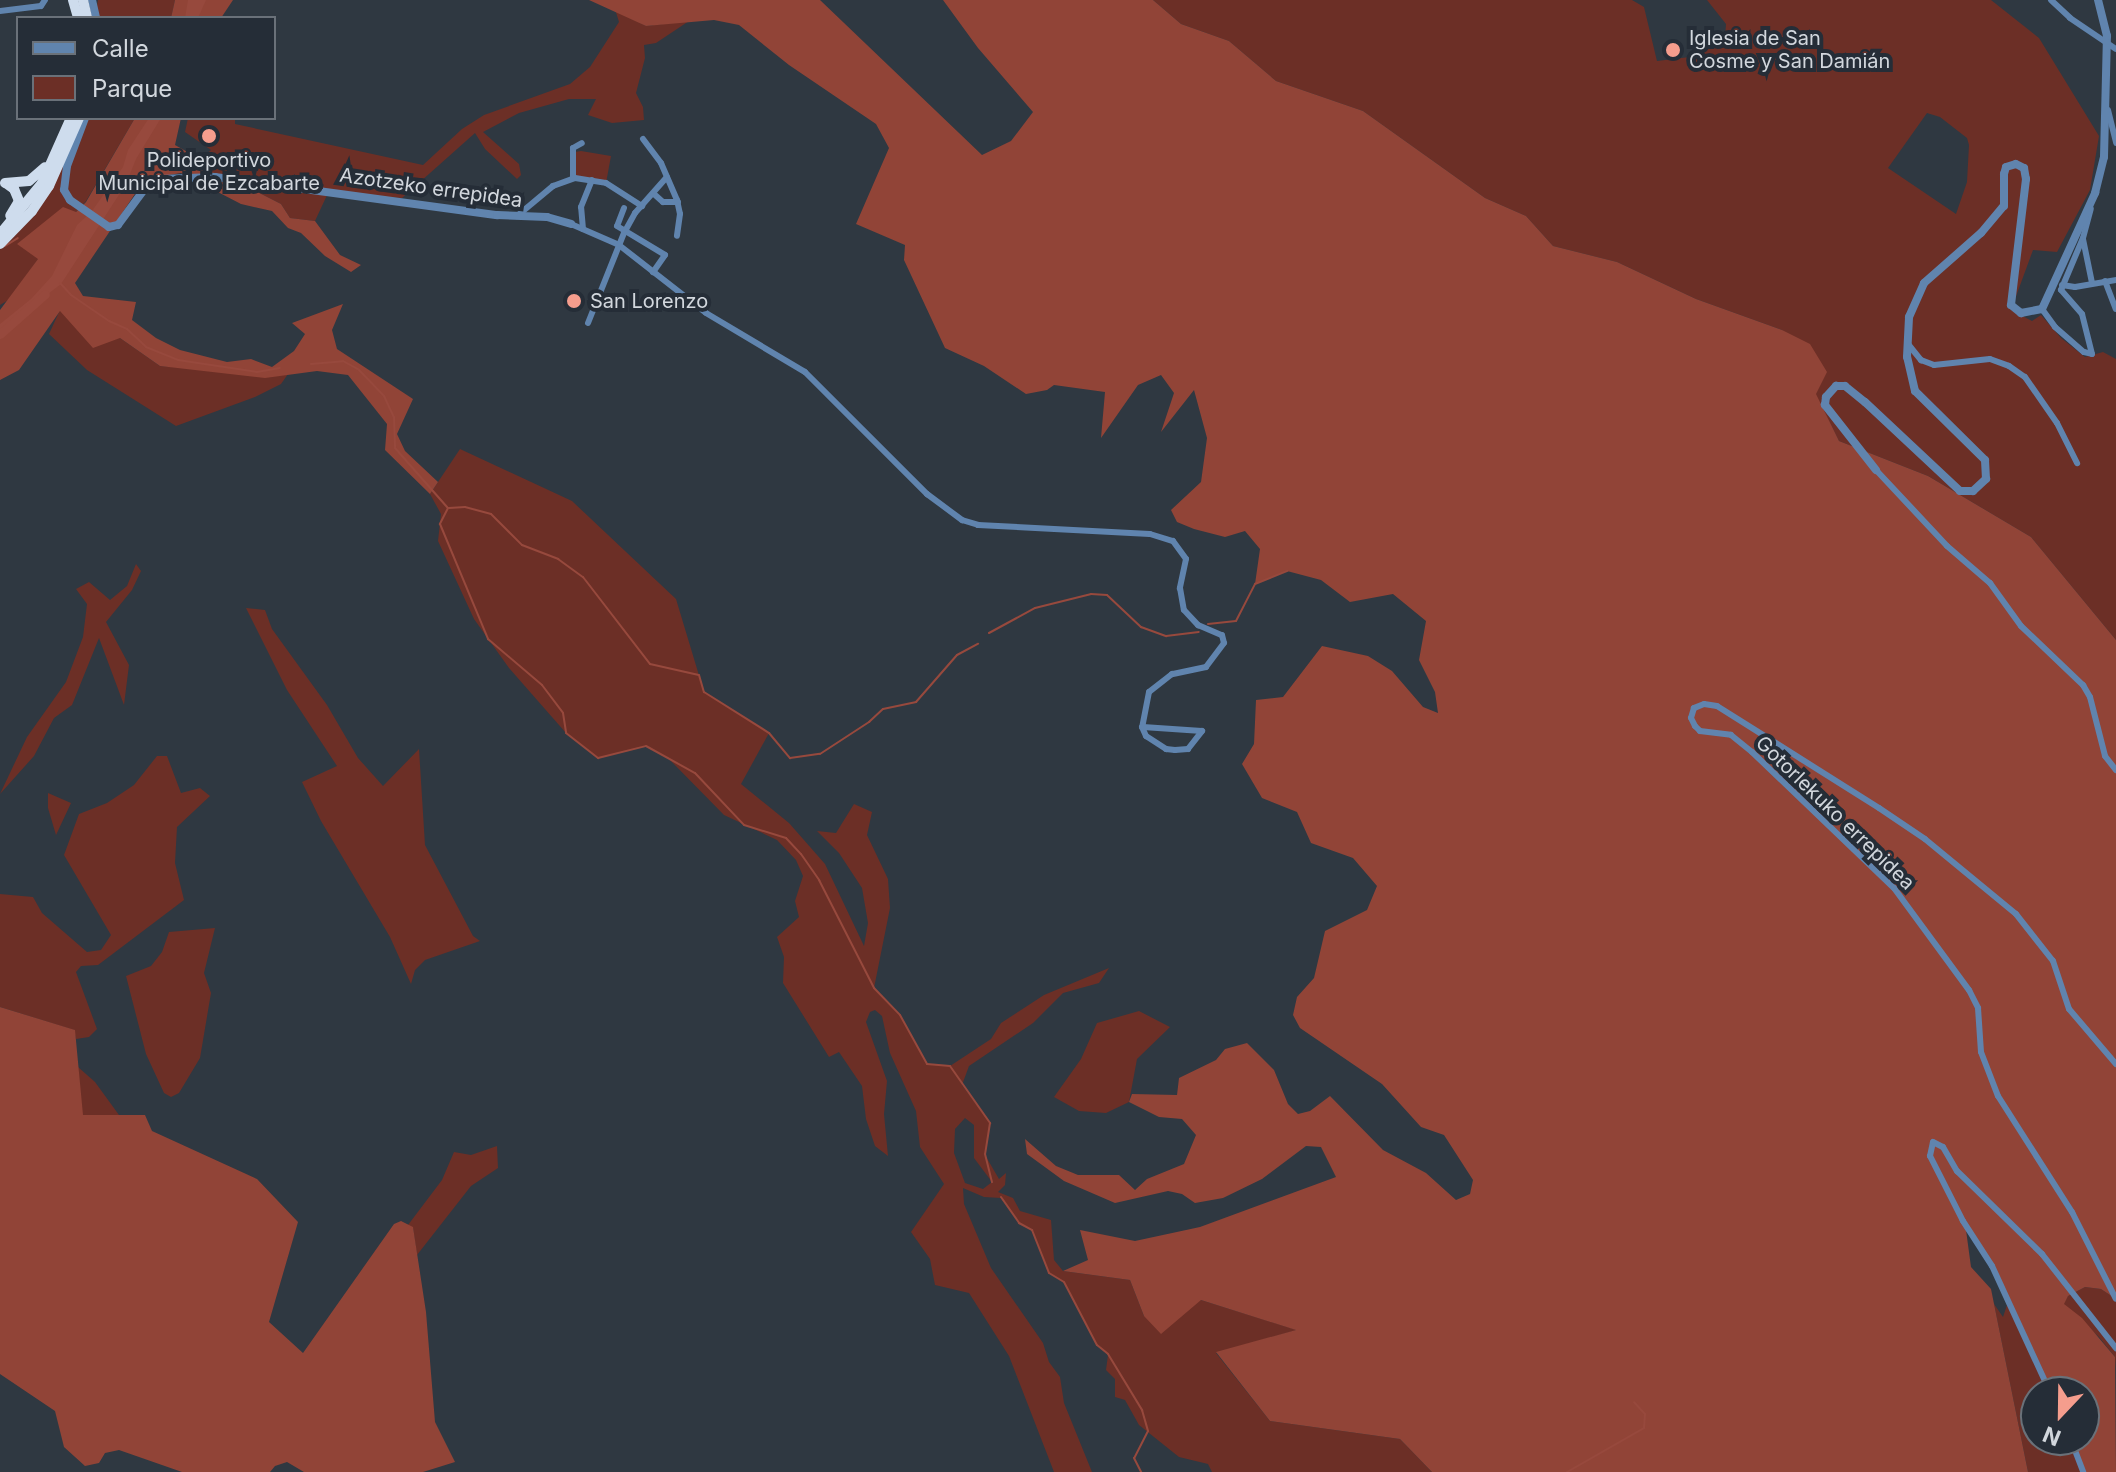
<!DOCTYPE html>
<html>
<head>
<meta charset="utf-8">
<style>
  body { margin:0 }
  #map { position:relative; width:2116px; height:1472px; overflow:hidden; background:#2f3841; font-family:Inter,sans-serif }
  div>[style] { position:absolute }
  .green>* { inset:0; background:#6c2f26 }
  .forest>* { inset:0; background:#914437 }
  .water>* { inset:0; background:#97493d }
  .stream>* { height:2px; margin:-1px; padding:0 1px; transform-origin:1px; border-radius:1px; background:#97493d }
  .river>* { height:9px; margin:-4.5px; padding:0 4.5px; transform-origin:4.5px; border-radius:4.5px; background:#97493d }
  .minor>* { height:6px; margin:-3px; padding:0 3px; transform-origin:3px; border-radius:3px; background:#6084ae }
  .tertiary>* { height:8px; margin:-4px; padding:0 4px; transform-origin:4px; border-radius:4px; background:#6084ae }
  .trunk>* { height:10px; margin:-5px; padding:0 5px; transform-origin:5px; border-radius:5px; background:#cedced }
  .dots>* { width:22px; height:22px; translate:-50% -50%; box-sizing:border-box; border:4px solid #252d37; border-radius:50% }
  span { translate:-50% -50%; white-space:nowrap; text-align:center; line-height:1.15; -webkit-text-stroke:8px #252d37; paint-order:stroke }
  .poi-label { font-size:20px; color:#d2d7dd }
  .left { translate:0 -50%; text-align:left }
  .street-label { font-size:20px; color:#d2d7dd }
  .legend { position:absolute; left:16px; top:16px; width:260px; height:104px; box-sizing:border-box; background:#252d37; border:2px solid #6a7179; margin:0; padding:10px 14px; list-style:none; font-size:24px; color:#d2d7dd }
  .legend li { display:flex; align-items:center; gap:16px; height:40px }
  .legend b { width:40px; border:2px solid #6a7179 }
  .north { position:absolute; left:2020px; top:1376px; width:80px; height:80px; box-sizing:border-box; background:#252d37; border:2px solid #6a7179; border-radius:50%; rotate:202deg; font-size:22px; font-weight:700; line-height:32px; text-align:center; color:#d2d7dd }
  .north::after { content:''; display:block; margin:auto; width:28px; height:36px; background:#f59d8d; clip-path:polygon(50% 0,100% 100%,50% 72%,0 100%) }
</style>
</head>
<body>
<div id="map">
  <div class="green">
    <i style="clip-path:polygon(98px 0,175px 0,171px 18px,95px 18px)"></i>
    <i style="clip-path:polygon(evenodd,1153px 0,1632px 0,1644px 7px,1657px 61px,1698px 56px,1703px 49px,1725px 38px,1726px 24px,1707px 0,1991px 0,2039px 38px,2099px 136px,2090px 190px,2057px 252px,2033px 250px,2011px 310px,2032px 321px,2041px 315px,2061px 338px,2085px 357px,2103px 352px,2116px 359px,2116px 640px,2031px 537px,1928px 476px,1839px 441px,1782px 330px,1696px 299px,1617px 262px,1553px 246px,1526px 216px,1485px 198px,1363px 111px,1276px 81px,1229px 41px,1181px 24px,1153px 0,1927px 113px,1940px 117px,1967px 138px,1969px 145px,1967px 182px,1956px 214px,1888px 168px,1927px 113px)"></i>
    <i style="clip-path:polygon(615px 9px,646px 26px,689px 21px,656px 43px,644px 45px,645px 58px,636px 93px,643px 107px,644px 120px,612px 123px,588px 115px,596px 99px,569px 99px,519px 113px,483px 132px,519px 164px,521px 175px,517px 179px,485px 149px,475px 133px,402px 198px,328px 193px,315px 221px,290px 218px,281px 204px,230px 178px,206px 170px,200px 159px,211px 150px,185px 132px,188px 118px,235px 118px,235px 124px,423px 165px,462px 129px,484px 115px,570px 84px,590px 67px,619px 22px)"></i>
    <i style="clip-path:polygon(80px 118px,135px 118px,86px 201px,76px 212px,18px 244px,39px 258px,10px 299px,0 305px,0 245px,17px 230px)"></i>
    <i style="clip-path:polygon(581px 151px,611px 156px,606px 183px,575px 178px,575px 152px)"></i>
    <i style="clip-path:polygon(60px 310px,120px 338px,160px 366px,288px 374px,281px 384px,255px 397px,176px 426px,87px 370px,49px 334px)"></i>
    <i style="clip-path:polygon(evenodd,460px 449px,572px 501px,676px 599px,704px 692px,769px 733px,741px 784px,789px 823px,825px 864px,864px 946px,868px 923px,862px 888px,839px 853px,817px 831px,836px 833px,854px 804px,872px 812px,867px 835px,888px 879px,890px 908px,874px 988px,900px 1015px,927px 1064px,950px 1066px,991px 1039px,1001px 1023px,1044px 995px,1109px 968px,1099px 983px,1063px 993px,1033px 1023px,969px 1066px,962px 1085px,990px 1123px,985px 1155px,999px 1179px,1006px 1173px,1005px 1185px,998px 1192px,1013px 1198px,1020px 1211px,1051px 1220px,1054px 1260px,1063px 1271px,1130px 1280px,1144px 1316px,1201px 1300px,1297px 1330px,1216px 1353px,1270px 1421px,1400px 1439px,1432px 1472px,1212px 1472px,1208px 1464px,1179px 1457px,1139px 1425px,1125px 1400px,1115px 1397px,1115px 1379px,1106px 1370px,1108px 1355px,1097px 1345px,1064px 1282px,1049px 1273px,1032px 1230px,1019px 1223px,1001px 1198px,984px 1197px,963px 1188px,964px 1204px,991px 1268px,1043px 1343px,1049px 1362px,1060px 1377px,1064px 1403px,1092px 1472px,1054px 1472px,1009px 1356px,969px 1293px,935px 1285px,930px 1259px,911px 1232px,944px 1184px,920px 1147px,916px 1111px,890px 1053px,882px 1016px,875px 1010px,870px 1012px,866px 1022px,887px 1081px,884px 1114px,888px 1156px,875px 1146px,866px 1119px,862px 1086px,839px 1052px,829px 1057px,783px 983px,784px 957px,777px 937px,799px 917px,795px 901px,803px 876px,796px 860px,777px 840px,724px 815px,667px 757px,647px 746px,598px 758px,566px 733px,509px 668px,474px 619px,438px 541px,441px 514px,430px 494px,460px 449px,965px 1118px,974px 1125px,974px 1158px,992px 1182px,983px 1189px,965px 1183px,954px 1153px,955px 1129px,965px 1118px)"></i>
    <i style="clip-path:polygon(136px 564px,141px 571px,132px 590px,106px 622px,129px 665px,124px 705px,99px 638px,72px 705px,54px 718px,34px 756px,0 794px,27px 737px,66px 682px,83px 637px,87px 604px,76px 589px,89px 582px,110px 600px,127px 586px)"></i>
    <i style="clip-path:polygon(246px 608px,265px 610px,272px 629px,327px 705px,358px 758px,383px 786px,419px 749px,425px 845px,473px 936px,480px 941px,425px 960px,415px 970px,411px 984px,390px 937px,321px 821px,302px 782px,337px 766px,287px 690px)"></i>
    <i style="clip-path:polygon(157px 756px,167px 756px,181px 793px,200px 788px,210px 796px,177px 827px,175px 863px,184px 900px,98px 965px,81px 966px,76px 972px,97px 1029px,89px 1037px,76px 1039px,74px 1030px,0 1007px,0 894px,33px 897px,42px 913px,87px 952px,101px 950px,111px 935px,64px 855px,79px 814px,107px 803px,134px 785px)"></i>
    <i style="clip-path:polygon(48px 793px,71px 803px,56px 835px,48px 808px)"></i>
    <i style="clip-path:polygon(215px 928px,204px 973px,211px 993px,200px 1058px,179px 1093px,171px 1097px,164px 1093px,146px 1054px,126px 976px,151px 966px,162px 952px,169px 932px)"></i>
    <i style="clip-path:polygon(1139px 1011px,1170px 1027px,1137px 1059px,1129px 1102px,1106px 1113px,1079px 1111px,1054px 1097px,1081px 1059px,1097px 1023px)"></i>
    <i style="clip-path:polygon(78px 1067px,95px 1082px,119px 1115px,82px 1115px)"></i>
    <i style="clip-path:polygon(497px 1146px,498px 1168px,471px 1186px,417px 1255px,413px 1228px,408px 1225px,442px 1180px,454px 1152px,471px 1155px)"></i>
    <i style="clip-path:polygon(2085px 1287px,2101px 1289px,2116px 1299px,2116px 1370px,2115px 1357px,2099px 1337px,2063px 1304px,2068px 1296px)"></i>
    <i style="clip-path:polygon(1994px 1304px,2003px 1317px,2007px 1305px,2049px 1392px,2036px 1392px,2036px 1440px,2071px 1440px,2083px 1472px,2028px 1472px)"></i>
  </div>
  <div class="forest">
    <i style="clip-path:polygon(175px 0,233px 0,221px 18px,171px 18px)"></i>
    <i style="clip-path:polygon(589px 0,820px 0,982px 155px,1011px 141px,1033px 112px,978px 48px,943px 0,1153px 0,1181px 24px,1229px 41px,1276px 81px,1363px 111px,1485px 198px,1526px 216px,1553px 246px,1617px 262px,1696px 299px,1782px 330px,1810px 344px,1827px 372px,1816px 394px,1839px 441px,1928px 476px,2031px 537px,2116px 640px,2116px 1299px,2101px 1289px,2085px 1287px,2068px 1296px,2064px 1304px,2082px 1318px,2115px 1357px,2116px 1472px,2081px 1472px,2069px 1440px,2084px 1440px,2084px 1392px,2049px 1392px,1990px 1267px,1966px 1230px,1971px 1267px,1991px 1289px,2028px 1472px,1432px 1472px,1400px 1439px,1270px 1421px,1216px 1352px,1296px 1330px,1201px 1300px,1161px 1334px,1144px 1316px,1130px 1280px,1063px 1271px,1088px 1260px,1080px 1230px,1135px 1241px,1200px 1227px,1336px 1177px,1321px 1147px,1306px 1146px,1262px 1179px,1223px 1198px,1195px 1203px,1182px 1194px,1168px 1191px,1115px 1203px,1064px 1181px,1027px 1154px,1025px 1139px,1056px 1166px,1078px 1175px,1119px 1175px,1135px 1190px,1147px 1179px,1184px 1164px,1196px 1135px,1182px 1119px,1159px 1117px,1129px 1102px,1132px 1094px,1177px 1095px,1179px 1078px,1216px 1060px,1225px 1049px,1247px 1043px,1274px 1070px,1288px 1104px,1298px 1114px,1310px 1111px,1330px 1096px,1383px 1150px,1426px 1173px,1456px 1200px,1470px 1194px,1473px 1180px,1444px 1135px,1421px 1127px,1382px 1084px,1300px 1028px,1293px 1015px,1297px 997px,1314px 978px,1325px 931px,1367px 910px,1377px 886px,1353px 858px,1311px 843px,1297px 812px,1262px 798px,1242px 764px,1254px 744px,1256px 700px,1283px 697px,1322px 646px,1368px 656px,1392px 671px,1423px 707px,1438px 713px,1435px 692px,1419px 660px,1426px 621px,1393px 594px,1350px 602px,1321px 580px,1287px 571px,1255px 584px,1260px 549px,1245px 531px,1225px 537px,1194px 529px,1177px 522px,1171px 510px,1201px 482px,1207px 438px,1194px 390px,1161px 432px,1174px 393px,1161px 375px,1138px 385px,1101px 438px,1105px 392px,1054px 385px,1047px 390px,1026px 394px,984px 366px,945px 348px,904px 260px,905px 245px,856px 224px,889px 148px,876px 124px,789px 65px,739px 25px,714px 20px,646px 26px)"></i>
    <i style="clip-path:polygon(135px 118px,181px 118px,175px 145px,200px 159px,206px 170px,230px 178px,281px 204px,290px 218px,315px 221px,340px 255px,361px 265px,351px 272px,325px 256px,301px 233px,288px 228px,272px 211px,241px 204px,181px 173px,145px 179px,75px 283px,83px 296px,136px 302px,132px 320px,156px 338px,180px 350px,227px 362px,251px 359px,272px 367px,294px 351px,305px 334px,292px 323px,343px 304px,332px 330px,337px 349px,413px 399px,397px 434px,405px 451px,438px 482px,430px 494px,385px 450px,387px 424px,348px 375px,317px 371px,265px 378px,160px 366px,120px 338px,93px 348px,60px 311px,19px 370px,0 380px,0 310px,38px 259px,17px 244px,63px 207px,76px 212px,86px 202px)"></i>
    <i style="clip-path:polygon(0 1007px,75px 1030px,83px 1115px,145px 1115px,152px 1131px,257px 1179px,298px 1222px,269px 1322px,303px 1353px,394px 1224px,401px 1221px,413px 1227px,426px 1312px,435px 1422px,455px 1462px,423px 1472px,304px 1472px,287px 1462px,275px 1466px,270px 1472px,182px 1472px,119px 1450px,105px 1453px,99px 1463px,85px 1466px,64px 1447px,55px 1411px,0 1374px)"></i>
  </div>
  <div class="water">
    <i style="clip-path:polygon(188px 0,206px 0,198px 18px,185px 18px)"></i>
    <i style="clip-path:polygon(149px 118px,161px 118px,136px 159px,126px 184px,61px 284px,0 331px,0 324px,31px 299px,52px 276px,77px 225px,92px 211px,123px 167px,128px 150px)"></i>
  </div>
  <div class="stream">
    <i style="left:5px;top:246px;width:15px;rotate:-32deg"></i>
    <i style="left:60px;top:283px;width:16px;rotate:47deg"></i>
    <i style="left:71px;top:295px;width:46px;rotate:34.4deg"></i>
    <i style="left:109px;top:321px;width:20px;rotate:24deg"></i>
    <i style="left:127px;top:329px;width:26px;rotate:43deg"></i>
    <i style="left:146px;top:347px;width:35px;rotate:22deg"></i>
    <i style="left:178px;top:360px;width:80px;rotate:8.6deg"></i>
    <i style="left:257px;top:372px;width:23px;rotate:-10deg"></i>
    <i style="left:311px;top:364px;width:32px;rotate:-5deg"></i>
    <i style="left:343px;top:361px;width:18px;rotate:29deg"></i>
    <i style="left:359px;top:370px;width:36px;rotate:46deg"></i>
    <i style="left:384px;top:396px;width:23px;rotate:65deg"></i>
    <i style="left:394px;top:417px;width:31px;rotate:88deg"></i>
    <i style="left:395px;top:448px;width:79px;rotate:48.6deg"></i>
    <i style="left:448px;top:508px;width:18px;rotate:117deg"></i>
    <i style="left:440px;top:524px;width:125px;rotate:67.3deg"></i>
    <i style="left:488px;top:639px;width:71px;rotate:40.4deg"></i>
    <i style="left:542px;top:685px;width:35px;rotate:53deg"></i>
    <i style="left:563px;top:713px;width:20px;rotate:81deg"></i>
    <i style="left:566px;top:733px;width:41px;rotate:38deg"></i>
    <i style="left:598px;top:758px;width:49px;rotate:-14deg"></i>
    <i style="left:646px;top:746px;width:56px;rotate:28.9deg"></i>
    <i style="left:695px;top:773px;width:71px;rotate:46.7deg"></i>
    <i style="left:744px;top:825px;width:44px;rotate:17.2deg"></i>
    <i style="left:786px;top:838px;width:22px;rotate:47deg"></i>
    <i style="left:801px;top:854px;width:32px;rotate:55deg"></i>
    <i style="left:819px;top:880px;width:121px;rotate:63deg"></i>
    <i style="left:874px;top:988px;width:37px;rotate:46deg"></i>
    <i style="left:900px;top:1015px;width:56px;rotate:61.1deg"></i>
    <i style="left:927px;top:1064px;width:23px;rotate:5deg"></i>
    <i style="left:950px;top:1066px;width:70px;rotate:54.9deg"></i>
    <i style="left:990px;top:1123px;width:31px;rotate:99deg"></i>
    <i style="left:985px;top:1154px;width:29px;rotate:76deg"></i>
    <i style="left:449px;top:508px;width:16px;rotate:-4deg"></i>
    <i style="left:465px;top:507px;width:27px;rotate:15deg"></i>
    <i style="left:491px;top:514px;width:44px;rotate:45deg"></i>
    <i style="left:522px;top:545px;width:39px;rotate:21deg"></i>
    <i style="left:558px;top:559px;width:31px;rotate:36deg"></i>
    <i style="left:583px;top:577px;width:110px;rotate:52.4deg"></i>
    <i style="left:650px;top:664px;width:50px;rotate:12.7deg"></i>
    <i style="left:699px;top:675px;width:18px;rotate:74deg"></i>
    <i style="left:704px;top:692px;width:77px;rotate:32.2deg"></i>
    <i style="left:769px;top:733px;width:33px;rotate:50deg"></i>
    <i style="left:790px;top:758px;width:30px;rotate:-8deg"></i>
    <i style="left:820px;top:754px;width:59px;rotate:-33.1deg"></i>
    <i style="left:869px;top:722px;width:19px;rotate:-43deg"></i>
    <i style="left:883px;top:709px;width:34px;rotate:-12deg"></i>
    <i style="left:916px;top:702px;width:62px;rotate:-48.9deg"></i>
    <i style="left:957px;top:655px;width:24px;rotate:-28deg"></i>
    <i style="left:1208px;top:624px;width:28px;rotate:-6deg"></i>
    <i style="left:1236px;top:621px;width:42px;rotate:-62.8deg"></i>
    <i style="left:1255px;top:584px;width:35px;rotate:-22deg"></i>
    <i style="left:989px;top:633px;width:52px;rotate:-28.5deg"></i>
    <i style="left:1035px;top:608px;width:58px;rotate:-14deg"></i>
    <i style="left:1091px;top:594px;width:16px;rotate:4deg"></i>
    <i style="left:1107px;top:595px;width:47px;rotate:43.3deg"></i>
    <i style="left:1141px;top:627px;width:27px;rotate:20deg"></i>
    <i style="left:1166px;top:636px;width:33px;rotate:-7deg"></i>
    <i style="left:1001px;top:1197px;width:32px;rotate:55deg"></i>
    <i style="left:1019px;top:1223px;width:15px;rotate:28deg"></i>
    <i style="left:1032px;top:1230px;width:46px;rotate:68.4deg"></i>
    <i style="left:1049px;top:1273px;width:17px;rotate:31deg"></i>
    <i style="left:1064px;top:1282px;width:71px;rotate:62.4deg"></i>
    <i style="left:1097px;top:1345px;width:14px;rotate:39deg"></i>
    <i style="left:1108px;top:1354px;width:66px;rotate:58.7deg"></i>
    <i style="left:1142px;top:1410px;width:22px;rotate:74deg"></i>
    <i style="left:1148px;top:1431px;width:30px;rotate:117deg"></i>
    <i style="left:1134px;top:1458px;width:16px;rotate:63deg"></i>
    <i style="left:1567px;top:1472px;width:89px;rotate:-29.7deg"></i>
    <i style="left:1644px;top:1428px;width:14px;rotate:-86deg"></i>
    <i style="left:1645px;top:1414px;width:16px;rotate:-133deg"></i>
  </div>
  <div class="river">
    <i style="left:0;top:334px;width:60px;rotate:-41.6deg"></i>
  </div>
  <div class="minor">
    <i style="left:2051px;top:0;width:26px;rotate:43deg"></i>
    <i style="left:2070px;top:18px;width:55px;rotate:34deg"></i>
    <i style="left:0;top:11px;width:41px;rotate:-7deg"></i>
    <i style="left:41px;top:6px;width:7px;rotate:-56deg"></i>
    <i style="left:2108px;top:110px;width:34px;rotate:76deg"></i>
    <i style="left:643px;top:139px;width:30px;rotate:53deg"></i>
    <i style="left:661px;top:163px;width:40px;rotate:66.6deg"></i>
    <i style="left:677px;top:200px;width:14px;rotate:78deg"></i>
    <i style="left:680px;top:214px;width:22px;rotate:98deg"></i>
    <i style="left:573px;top:178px;width:30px;rotate:-90deg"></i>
    <i style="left:573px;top:148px;width:10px;rotate:-29deg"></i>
    <i style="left:654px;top:194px;width:12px;rotate:42deg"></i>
    <i style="left:663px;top:202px;width:15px"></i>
    <i style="left:624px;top:208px;width:19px;rotate:111deg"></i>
    <i style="left:617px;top:226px;width:56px;rotate:31.1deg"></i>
    <i style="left:665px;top:255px;width:21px;rotate:125deg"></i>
    <i style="left:517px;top:216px;width:47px;rotate:-39.8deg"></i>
    <i style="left:553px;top:186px;width:23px;rotate:-20deg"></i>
    <i style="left:575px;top:178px;width:31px;rotate:9deg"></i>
    <i style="left:606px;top:183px;width:43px;rotate:32.6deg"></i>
    <i style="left:571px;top:224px;width:52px;rotate:23.6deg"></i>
    <i style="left:619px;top:245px;width:110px;rotate:38deg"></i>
    <i style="left:706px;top:313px;width:115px;rotate:30.8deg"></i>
    <i style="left:805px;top:372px;width:173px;rotate:45deg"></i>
    <i style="left:927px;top:494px;width:44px;rotate:36.6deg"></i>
    <i style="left:962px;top:520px;width:17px;rotate:17deg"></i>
    <i style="left:978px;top:525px;width:172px;rotate:3deg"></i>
    <i style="left:1150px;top:534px;width:24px;rotate:17deg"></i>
    <i style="left:1173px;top:541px;width:22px;rotate:54deg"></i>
    <i style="left:1186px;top:559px;width:30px;rotate:102deg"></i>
    <i style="left:1180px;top:588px;width:22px;rotate:80deg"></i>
    <i style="left:1184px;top:610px;width:21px;rotate:47deg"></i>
    <i style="left:1198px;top:625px;width:26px;rotate:23deg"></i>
    <i style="left:1222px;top:635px;width:8px;rotate:76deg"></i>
    <i style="left:1224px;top:643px;width:30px;rotate:127deg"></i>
    <i style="left:1206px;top:667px;width:35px;rotate:168deg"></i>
    <i style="left:1172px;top:674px;width:29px;rotate:142deg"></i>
    <i style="left:1149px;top:692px;width:36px;rotate:101deg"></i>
    <i style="left:1142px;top:727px;width:10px;rotate:66deg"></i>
    <i style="left:1146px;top:736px;width:24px;rotate:33deg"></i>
    <i style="left:1166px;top:749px;width:9px;rotate:6deg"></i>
    <i style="left:1175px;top:750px;width:13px;rotate:-4deg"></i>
    <i style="left:1188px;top:749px;width:23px;rotate:-52deg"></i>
    <i style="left:583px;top:229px;width:22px;rotate:-95deg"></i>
    <i style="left:581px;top:207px;width:29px;rotate:-68deg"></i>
    <i style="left:2083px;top:239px;width:45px;rotate:78.4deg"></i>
    <i style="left:2105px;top:281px;width:30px;rotate:69deg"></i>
    <i style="left:2062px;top:285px;width:13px;rotate:9deg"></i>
    <i style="left:2075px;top:287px;width:42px;rotate:-9.7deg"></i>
    <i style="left:2042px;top:309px;width:22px;rotate:54deg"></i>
    <i style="left:2055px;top:327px;width:38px;rotate:41deg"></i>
    <i style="left:2084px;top:352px;width:8px;rotate:14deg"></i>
    <i style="left:2092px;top:354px;width:41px;rotate:-104deg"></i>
    <i style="left:2082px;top:314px;width:32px;rotate:-131deg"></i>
    <i style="left:2061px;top:290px;width:56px;rotate:-67.1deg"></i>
    <i style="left:2083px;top:238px;width:30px;rotate:-75deg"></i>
    <i style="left:588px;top:323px;width:97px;rotate:-68.2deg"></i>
    <i style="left:624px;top:233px;width:23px;rotate:-61deg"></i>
    <i style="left:635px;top:213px;width:48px;rotate:-48.4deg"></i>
    <i style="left:1908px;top:344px;width:21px;rotate:51deg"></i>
    <i style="left:1921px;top:360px;width:14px;rotate:21deg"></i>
    <i style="left:1934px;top:365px;width:56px;rotate:-6.1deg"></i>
    <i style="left:1990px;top:359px;width:20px;rotate:20deg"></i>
    <i style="left:2009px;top:366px;width:19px;rotate:35deg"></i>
    <i style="left:2025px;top:377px;width:56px;rotate:55.2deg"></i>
    <i style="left:2057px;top:423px;width:45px;rotate:63.4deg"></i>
    <i style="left:1876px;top:470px;width:104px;rotate:46.9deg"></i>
    <i style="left:1947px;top:546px;width:57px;rotate:40.7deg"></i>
    <i style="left:1990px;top:583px;width:53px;rotate:54.2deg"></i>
    <i style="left:2021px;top:626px;width:86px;rotate:43.6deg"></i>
    <i style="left:2083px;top:685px;width:14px;rotate:60deg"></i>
    <i style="left:2090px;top:697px;width:61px;rotate:75.7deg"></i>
    <i style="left:2105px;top:756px;width:18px;rotate:52deg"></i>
    <i style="left:1143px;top:727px;width:59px;rotate:3.9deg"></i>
    <i style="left:2116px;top:1064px;width:72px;rotate:-130.5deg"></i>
    <i style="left:2069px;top:1009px;width:51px;rotate:-108.4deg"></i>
    <i style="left:2053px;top:961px;width:60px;rotate:-128.2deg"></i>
    <i style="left:2016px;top:914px;width:118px;rotate:-140.5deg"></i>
    <i style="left:1925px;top:839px;width:55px;rotate:-146deg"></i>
    <i style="left:1879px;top:808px;width:191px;rotate:-147.8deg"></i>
    <i style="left:1717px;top:706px;width:13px;rotate:-171deg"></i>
    <i style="left:1704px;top:704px;width:11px;rotate:158deg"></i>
    <i style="left:1694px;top:708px;width:10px;rotate:107deg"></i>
    <i style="left:1691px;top:718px;width:9px;rotate:63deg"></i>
    <i style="left:1695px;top:726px;width:7px;rotate:45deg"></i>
    <i style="left:1700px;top:731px;width:31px;rotate:7deg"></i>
    <i style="left:1731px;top:735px;width:27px;rotate:39deg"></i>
    <i style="left:1752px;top:752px;width:197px;rotate:43.8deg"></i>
    <i style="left:1894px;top:888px;width:127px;rotate:53.7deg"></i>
    <i style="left:1969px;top:990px;width:20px;rotate:63deg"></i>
    <i style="left:1978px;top:1008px;width:44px;rotate:86.1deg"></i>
    <i style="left:1981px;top:1052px;width:47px;rotate:68.9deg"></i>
    <i style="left:1998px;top:1096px;width:138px;rotate:57.5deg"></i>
    <i style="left:2072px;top:1212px;width:97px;rotate:63.2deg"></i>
    <i style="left:2050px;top:1392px;width:139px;rotate:-114.7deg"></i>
    <i style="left:1992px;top:1266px;width:54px;rotate:-122.8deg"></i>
    <i style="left:1963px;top:1221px;width:73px;rotate:-116.9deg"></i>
    <i style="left:1930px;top:1156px;width:14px;rotate:-78deg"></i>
    <i style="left:1933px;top:1142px;width:11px;rotate:27deg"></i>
    <i style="left:1943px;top:1147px;width:28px;rotate:60deg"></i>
    <i style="left:1957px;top:1171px;width:119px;rotate:44.3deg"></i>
    <i style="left:2042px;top:1254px;width:120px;rotate:51.8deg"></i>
    <i style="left:2071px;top:1440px;width:34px;rotate:69deg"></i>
  </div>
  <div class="tertiary">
    <i style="left:92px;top:0;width:18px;rotate:77deg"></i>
    <i style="left:85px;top:118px;width:51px;rotate:110.6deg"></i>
    <i style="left:67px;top:166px;width:24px;rotate:97deg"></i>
    <i style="left:64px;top:190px;width:12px;rotate:59deg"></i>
    <i style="left:70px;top:200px;width:47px;rotate:34.7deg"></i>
    <i style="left:109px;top:227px;width:9px;rotate:-13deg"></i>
    <i style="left:118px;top:225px;width:52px;rotate:-53.6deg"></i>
    <i style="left:149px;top:183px;width:13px;rotate:-18deg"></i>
    <i style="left:161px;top:179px;width:54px;rotate:-2.1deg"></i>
    <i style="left:215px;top:177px;width:285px;rotate:7.7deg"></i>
    <i style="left:497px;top:215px;width:50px;rotate:2.3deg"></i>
    <i style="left:547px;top:217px;width:25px;rotate:16deg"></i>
    <i style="left:1876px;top:470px;width:83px;rotate:-128.1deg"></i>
    <i style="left:1825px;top:405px;width:8px;rotate:-83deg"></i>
    <i style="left:1826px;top:397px;width:15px;rotate:-48deg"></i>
    <i style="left:1836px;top:386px;width:9px"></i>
    <i style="left:1845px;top:386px;width:26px;rotate:39deg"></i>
    <i style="left:1865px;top:402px;width:130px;rotate:43.1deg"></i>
    <i style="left:1960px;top:491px;width:13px"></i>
    <i style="left:1973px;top:491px;width:18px;rotate:-43deg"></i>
    <i style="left:1986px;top:479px;width:19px;rotate:-93deg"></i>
    <i style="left:1985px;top:460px;width:98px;rotate:-135.4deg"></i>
    <i style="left:1915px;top:391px;width:35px;rotate:-103deg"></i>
    <i style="left:1907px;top:357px;width:40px;rotate:-87.1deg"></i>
    <i style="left:1909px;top:317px;width:37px;rotate:-66deg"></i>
    <i style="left:1924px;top:283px;width:76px;rotate:-41.3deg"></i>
    <i style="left:1981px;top:233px;width:35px;rotate:-50deg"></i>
    <i style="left:2004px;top:206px;width:32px;rotate:-90deg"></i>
    <i style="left:2004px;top:174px;width:7px;rotate:-74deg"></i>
    <i style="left:2006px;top:167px;width:10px;rotate:-17deg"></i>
    <i style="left:2016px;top:164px;width:9px;rotate:27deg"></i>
    <i style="left:2024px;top:168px;width:11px;rotate:80deg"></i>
    <i style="left:2026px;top:179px;width:127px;rotate:96.8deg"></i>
    <i style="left:2011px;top:305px;width:13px;rotate:39deg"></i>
    <i style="left:2021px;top:313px;width:21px;rotate:-11deg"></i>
    <i style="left:2042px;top:309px;width:128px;rotate:-65.4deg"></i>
    <i style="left:2095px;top:193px;width:37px;rotate:-76deg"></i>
    <i style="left:2104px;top:157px;width:121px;rotate:-88.6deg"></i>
    <i style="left:2107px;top:36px;width:37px;rotate:-104deg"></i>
  </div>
  <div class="trunk">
    <i style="left:73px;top:0;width:19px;rotate:74deg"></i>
    <i style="left:83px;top:0;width:18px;rotate:77deg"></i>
    <i style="left:5px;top:183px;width:24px;rotate:-5deg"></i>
    <i style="left:29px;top:181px;width:21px;rotate:-41deg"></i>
    <i style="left:7px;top:184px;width:9px;rotate:36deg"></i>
    <i style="left:14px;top:189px;width:13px;rotate:67deg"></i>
    <i style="left:19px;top:201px;width:17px;rotate:121deg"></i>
    <i style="left:0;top:234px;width:66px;rotate:-50.5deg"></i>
    <i style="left:42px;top:183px;width:71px;rotate:-66deg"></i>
    <i style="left:0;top:244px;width:46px;rotate:-45.9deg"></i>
    <i style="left:32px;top:211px;width:30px;rotate:-56deg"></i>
    <i style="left:49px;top:186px;width:74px;rotate:-66.2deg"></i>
  </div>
  <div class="dots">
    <i style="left:1673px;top:50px;background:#f59d8d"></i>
    <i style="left:209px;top:136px;background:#f59d8d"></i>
    <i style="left:574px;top:301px;background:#f59d8d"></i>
  </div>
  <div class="poi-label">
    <span class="left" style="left:1689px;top:50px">Iglesia de San<br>Cosme y San Damián</span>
    <span style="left:209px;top:172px">Polideportivo<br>Municipal de Ezcabarte</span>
    <span class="left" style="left:590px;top:301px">San Lorenzo</span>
  </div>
  <div class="street-label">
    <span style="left:431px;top:188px;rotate:8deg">Azotzeko errepidea</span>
    <span style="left:1835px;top:813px;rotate:44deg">Gotorlekuko errepidea</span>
  </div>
  <ul class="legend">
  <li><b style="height:10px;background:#6084ae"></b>Calle</li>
  <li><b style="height:22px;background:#6c2f26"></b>Parque</li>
  </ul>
  <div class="north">N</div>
</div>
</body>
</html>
